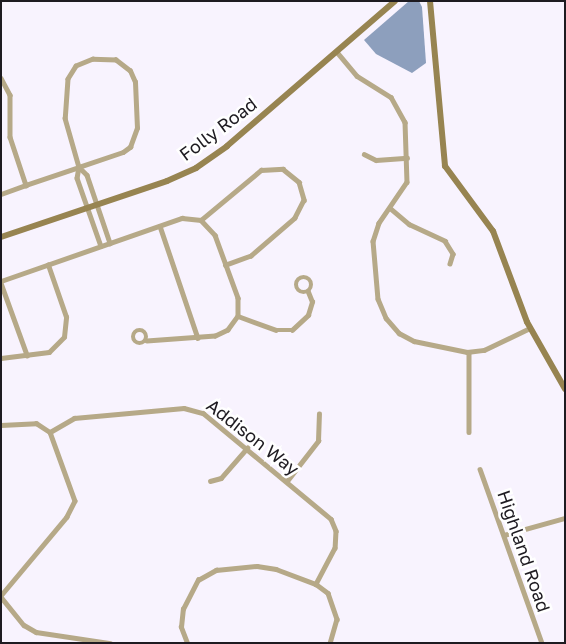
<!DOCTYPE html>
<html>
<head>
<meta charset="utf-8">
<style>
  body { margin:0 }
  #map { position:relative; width:566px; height:644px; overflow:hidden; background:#f8f3fe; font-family:"Golos Text",sans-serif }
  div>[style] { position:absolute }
  .water>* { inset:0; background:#8d9fbd }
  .street>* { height:4.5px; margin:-2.25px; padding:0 2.25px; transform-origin:2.25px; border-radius:2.25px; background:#b6a988 }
  .street>.ring { margin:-2.25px; padding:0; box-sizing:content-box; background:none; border:4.5px solid #b6a988; border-radius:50% }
  .secondary>* { height:6px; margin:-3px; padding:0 3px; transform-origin:3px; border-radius:3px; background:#978451 }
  span { translate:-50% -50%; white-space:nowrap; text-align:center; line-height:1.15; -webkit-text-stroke:5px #fff; paint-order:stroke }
  .street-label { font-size:18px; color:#1e1b21 }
  .frame { position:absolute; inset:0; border:2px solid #1e1b21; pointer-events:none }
</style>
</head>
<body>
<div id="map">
  <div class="water">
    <i style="clip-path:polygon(409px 1px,419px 1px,422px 7px,426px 63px,412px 73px,376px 54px,364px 40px)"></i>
  </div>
  <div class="street">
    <i style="left:337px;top:52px;width:31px;rotate:50deg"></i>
    <i style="left:357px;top:76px;width:40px;rotate:32deg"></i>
    <i style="left:391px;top:97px;width:29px;rotate:61deg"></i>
    <i style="left:405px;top:122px;width:60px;rotate:88.1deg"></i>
    <i style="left:407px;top:182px;width:50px;rotate:124.3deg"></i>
    <i style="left:379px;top:223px;width:19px;rotate:108deg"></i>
    <i style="left:373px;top:241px;width:58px;rotate:85.1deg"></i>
    <i style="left:378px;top:299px;width:21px;rotate:67deg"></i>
    <i style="left:386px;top:318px;width:20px;rotate:49deg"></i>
    <i style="left:399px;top:333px;width:17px;rotate:28deg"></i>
    <i style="left:414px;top:341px;width:54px;rotate:11.7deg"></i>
    <i style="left:467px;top:352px;width:17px;rotate:-7deg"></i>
    <i style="left:484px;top:350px;width:51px;rotate:-25.6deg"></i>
    <i style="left:1px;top:78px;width:19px;rotate:62deg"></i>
    <i style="left:10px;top:95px;width:42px;rotate:90deg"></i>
    <i style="left:10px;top:137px;width:51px;rotate:71.6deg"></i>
    <i style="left:364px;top:154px;width:13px;rotate:27deg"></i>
    <i style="left:376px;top:160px;width:31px;rotate:-4deg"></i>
    <i style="left:79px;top:167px;width:11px;rotate:45deg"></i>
    <i style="left:87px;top:175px;width:72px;rotate:71.3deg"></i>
    <i style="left:1px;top:194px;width:27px;rotate:-20deg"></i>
    <i style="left:26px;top:185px;width:56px;rotate:-18.8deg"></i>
    <i style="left:79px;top:167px;width:46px;rotate:-18.8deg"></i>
    <i style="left:123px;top:152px;width:9px;rotate:-36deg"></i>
    <i style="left:130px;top:147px;width:20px;rotate:-70deg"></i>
    <i style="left:137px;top:128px;width:46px;rotate:-92.5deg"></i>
    <i style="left:135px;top:82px;width:12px;rotate:-114deg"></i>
    <i style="left:130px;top:71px;width:18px;rotate:-142deg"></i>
    <i style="left:116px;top:60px;width:23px;rotate:-178deg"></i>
    <i style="left:93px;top:59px;width:18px;rotate:158deg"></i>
    <i style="left:76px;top:66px;width:15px;rotate:122deg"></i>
    <i style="left:68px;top:79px;width:39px;rotate:94deg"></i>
    <i style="left:65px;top:118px;width:51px;rotate:74.1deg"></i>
    <i style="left:79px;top:167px;width:11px;rotate:100deg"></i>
    <i style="left:77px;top:178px;width:72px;rotate:70.6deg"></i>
    <i style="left:390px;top:208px;width:25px;rotate:40deg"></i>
    <i style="left:409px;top:224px;width:40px;rotate:25deg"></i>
    <i style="left:445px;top:241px;width:15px;rotate:58deg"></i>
    <i style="left:453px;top:254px;width:10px;rotate:107deg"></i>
    <i style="left:201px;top:220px;width:78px;rotate:-39.8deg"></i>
    <i style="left:261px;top:170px;width:22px;rotate:-3deg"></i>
    <i style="left:283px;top:169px;width:21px;rotate:39deg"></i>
    <i style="left:299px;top:182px;width:19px;rotate:74deg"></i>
    <i style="left:304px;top:200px;width:20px;rotate:117deg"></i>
    <i style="left:295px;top:218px;width:58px;rotate:139.2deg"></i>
    <i style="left:251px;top:256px;width:27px;rotate:160deg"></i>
    <i style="left:160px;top:226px;width:118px;rotate:71.3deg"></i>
    <i class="ring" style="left:296px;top:277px;width:11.5px;height:11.5px"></i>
    <i style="left:1px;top:281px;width:192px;rotate:-19.2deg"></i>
    <i style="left:182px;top:218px;width:19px;rotate:6deg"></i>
    <i style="left:201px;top:220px;width:21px;rotate:47deg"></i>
    <i style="left:215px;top:235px;width:67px;rotate:69.9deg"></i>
    <i style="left:238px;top:298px;width:18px;rotate:90deg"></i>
    <i style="left:238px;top:316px;width:17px;rotate:126deg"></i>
    <i style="left:228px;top:330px;width:14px;rotate:155deg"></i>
    <i style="left:215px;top:336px;width:68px;rotate:175.8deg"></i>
    <i style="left:1px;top:283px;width:77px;rotate:70.1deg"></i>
    <i style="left:238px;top:316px;width:40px;rotate:20.2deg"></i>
    <i style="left:276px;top:330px;width:16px"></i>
    <i style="left:292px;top:330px;width:22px;rotate:-43deg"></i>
    <i style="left:308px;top:315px;width:14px;rotate:-73deg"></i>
    <i style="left:312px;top:302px;width:11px;rotate:-112deg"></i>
    <i class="ring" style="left:133px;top:330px;width:9.5px;height:9.5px"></i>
    <i style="left:469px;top:352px;width:80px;rotate:90deg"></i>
    <i style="left:1px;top:358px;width:48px;rotate:-7.1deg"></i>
    <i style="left:49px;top:352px;width:21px;rotate:-45deg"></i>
    <i style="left:64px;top:337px;width:20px;rotate:-84deg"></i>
    <i style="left:66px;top:317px;width:55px;rotate:-109.1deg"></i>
    <i style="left:1px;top:425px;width:35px;rotate:-3deg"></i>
    <i style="left:36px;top:423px;width:17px;rotate:33deg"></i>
    <i style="left:50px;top:432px;width:73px;rotate:70.1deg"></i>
    <i style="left:75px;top:501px;width:18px;rotate:117deg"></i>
    <i style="left:67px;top:517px;width:103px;rotate:129.9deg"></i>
    <i style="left:50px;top:432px;width:28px;rotate:-30deg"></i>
    <i style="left:74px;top:418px;width:110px;rotate:-5.2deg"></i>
    <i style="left:184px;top:408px;width:20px;rotate:15deg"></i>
    <i style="left:203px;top:413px;width:166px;rotate:39.6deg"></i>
    <i style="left:331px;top:519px;width:13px;rotate:67deg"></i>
    <i style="left:336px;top:531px;width:17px;rotate:93deg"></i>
    <i style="left:335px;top:548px;width:41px;rotate:117.8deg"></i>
    <i style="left:480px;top:469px;width:185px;rotate:70.4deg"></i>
    <i style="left:210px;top:481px;width:11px;rotate:-15deg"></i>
    <i style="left:221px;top:478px;width:40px;rotate:-49deg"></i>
    <i style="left:287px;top:481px;width:51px;rotate:-52.2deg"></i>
    <i style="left:318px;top:441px;width:27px;rotate:-88deg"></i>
    <i style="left:504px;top:535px;width:63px;rotate:-15.6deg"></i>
    <i style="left:1px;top:597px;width:36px;rotate:51deg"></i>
    <i style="left:24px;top:625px;width:14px;rotate:30deg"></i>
    <i style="left:36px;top:632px;width:75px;rotate:8.5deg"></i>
    <i style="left:187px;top:643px;width:17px;rotate:-111deg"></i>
    <i style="left:181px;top:627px;width:18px;rotate:-84deg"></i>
    <i style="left:183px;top:609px;width:33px;rotate:-63deg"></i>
    <i style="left:198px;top:580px;width:21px;rotate:-29deg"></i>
    <i style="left:216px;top:570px;width:41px;rotate:-5.6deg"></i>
    <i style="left:257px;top:566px;width:19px;rotate:9deg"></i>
    <i style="left:276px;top:569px;width:43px;rotate:20.6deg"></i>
    <i style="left:316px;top:584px;width:15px;rotate:37deg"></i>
    <i style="left:328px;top:593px;width:28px;rotate:71deg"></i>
    <i style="left:337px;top:619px;width:25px;rotate:106deg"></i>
  </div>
  <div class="secondary">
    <i style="left:430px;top:1px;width:166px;rotate:84.8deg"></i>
    <i style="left:445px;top:166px;width:81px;rotate:53.6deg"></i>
    <i style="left:493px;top:231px;width:97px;rotate:69.5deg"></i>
    <i style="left:527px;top:322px;width:77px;rotate:60.4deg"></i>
    <i style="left:1px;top:237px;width:175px;rotate:-18.6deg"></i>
    <i style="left:167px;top:181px;width:32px;rotate:-24deg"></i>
    <i style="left:196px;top:168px;width:38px;rotate:-35deg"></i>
    <i style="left:227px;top:146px;width:222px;rotate:-40.8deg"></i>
  </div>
  <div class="street-label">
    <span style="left:218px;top:129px;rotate:-37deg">Folly Road</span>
    <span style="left:253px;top:437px;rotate:38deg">Addison Way</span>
    <span style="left:524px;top:551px;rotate:71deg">Highland Road</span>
  </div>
  <div class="frame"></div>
</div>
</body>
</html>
